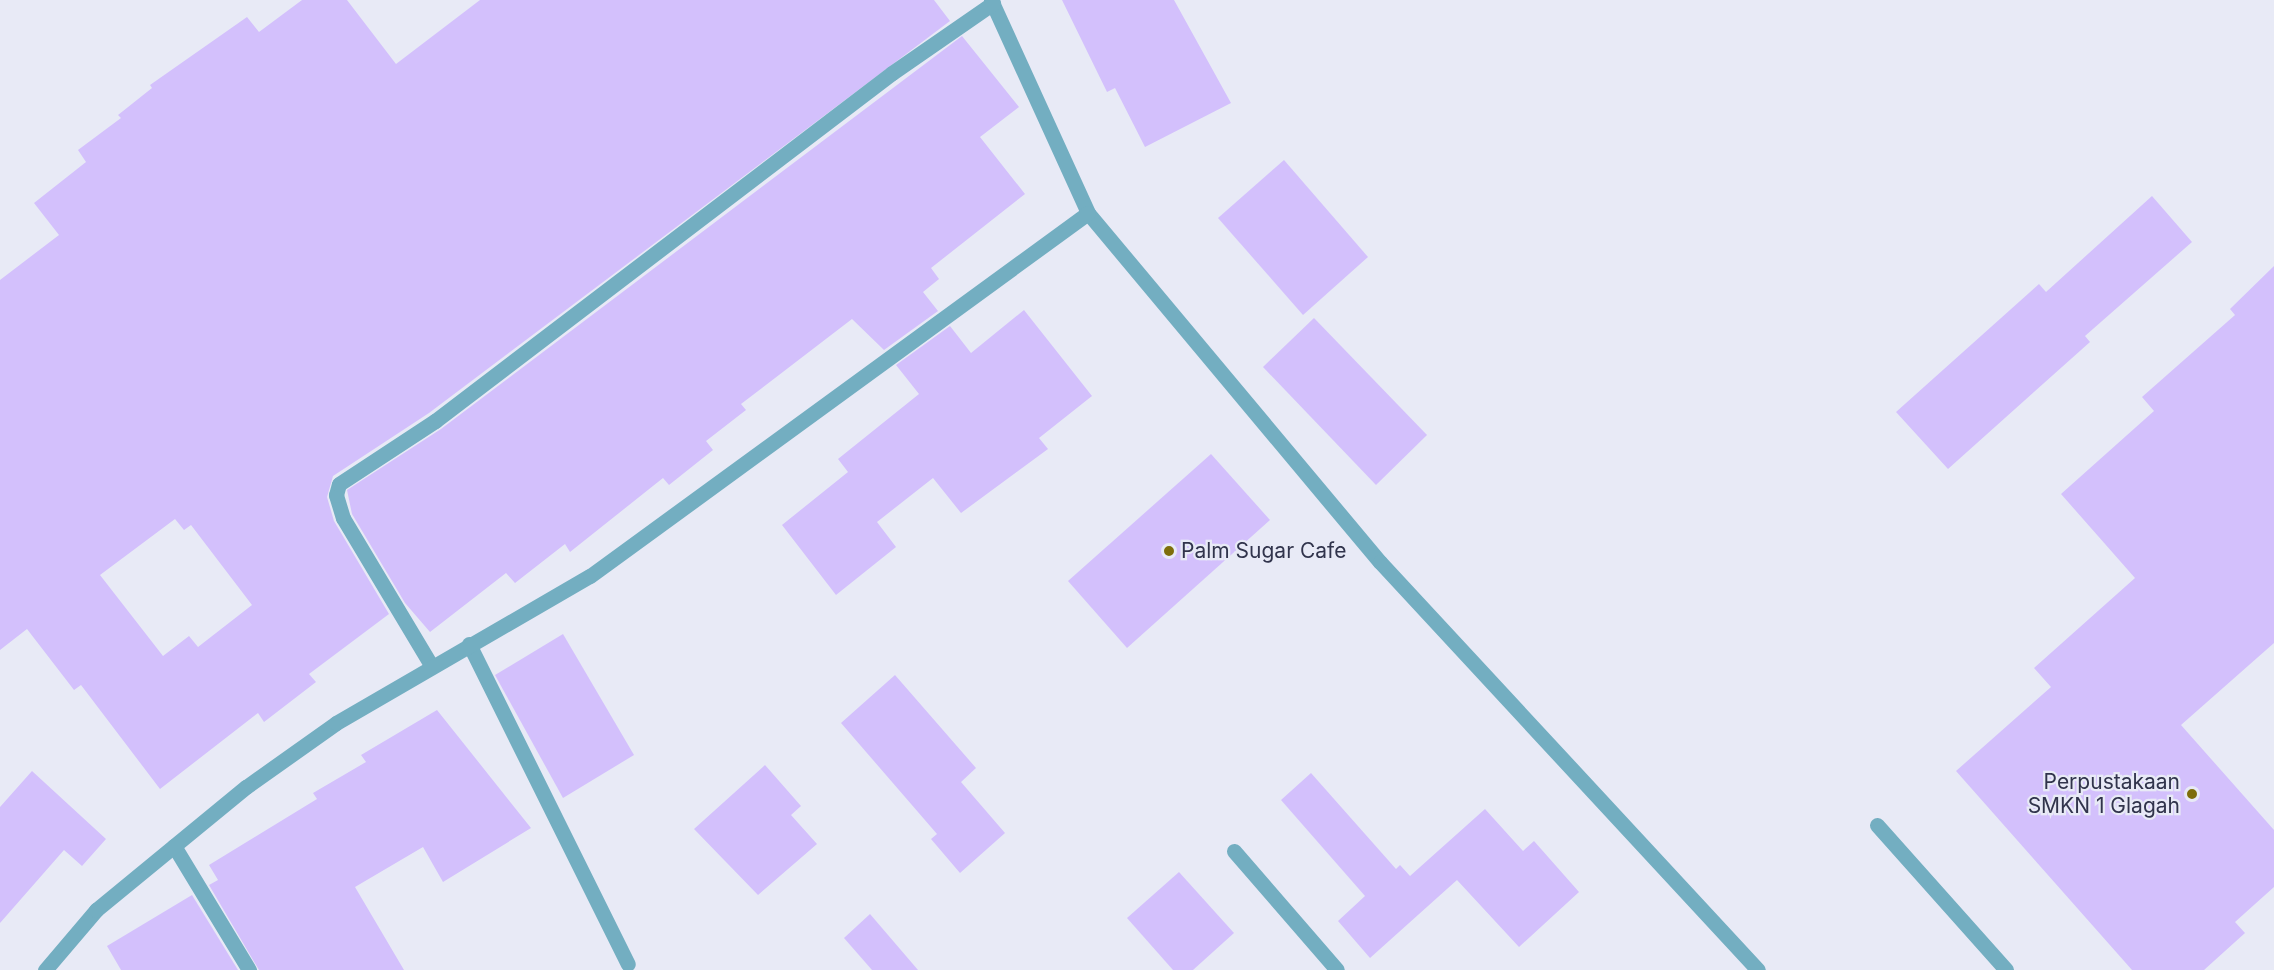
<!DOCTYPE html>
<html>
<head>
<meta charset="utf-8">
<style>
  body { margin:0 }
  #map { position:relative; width:2274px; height:970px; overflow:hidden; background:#e8eaf6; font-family:Inter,sans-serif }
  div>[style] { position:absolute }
  .building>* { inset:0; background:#d3c0fc }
  .minor>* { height:15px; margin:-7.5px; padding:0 7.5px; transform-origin:7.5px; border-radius:7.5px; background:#73aec1 }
  .dots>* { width:16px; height:16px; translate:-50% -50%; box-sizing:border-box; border:3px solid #e8eaf6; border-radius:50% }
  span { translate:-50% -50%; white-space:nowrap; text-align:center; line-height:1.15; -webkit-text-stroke:4.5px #e8eaf6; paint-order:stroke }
  .poi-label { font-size:21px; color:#31344c }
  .left { translate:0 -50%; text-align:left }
  .right { translate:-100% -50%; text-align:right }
</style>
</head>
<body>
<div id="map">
  <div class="building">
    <i style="clip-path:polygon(evenodd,302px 0,347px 0,396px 64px,480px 0,934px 0,950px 21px,429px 413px,333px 476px,327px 497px,334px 521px,389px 614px,309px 674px,316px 682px,264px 722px,258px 713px,160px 789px,81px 685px,74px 690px,27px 629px,0 650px,0 280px,59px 235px,34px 203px,86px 162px,78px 150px,121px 118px,118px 115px,152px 88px,150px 85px,247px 17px,259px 32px,302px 0,175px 519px,184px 530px,191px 525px,252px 605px,198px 647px,189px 636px,163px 656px,100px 575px,175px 519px)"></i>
    <i style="clip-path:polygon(1062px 0,1174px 0,1231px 103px,1145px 147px,1115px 88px,1107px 92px)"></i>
    <i style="clip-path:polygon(962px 36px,1019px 107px,980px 137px,1025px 194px,931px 268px,939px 279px,923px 292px,938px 311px,884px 350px,852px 319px,741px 404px,746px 410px,706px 441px,713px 450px,669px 485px,663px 478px,570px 552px,565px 544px,515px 583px,506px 573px,430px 632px,405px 603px,352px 514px,347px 490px,441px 429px)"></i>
    <i style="clip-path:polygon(1284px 160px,1368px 257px,1303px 315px,1218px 218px)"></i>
    <i style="clip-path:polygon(2152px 196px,2192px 242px,2085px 336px,2090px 342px,1948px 469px,1896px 412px,2039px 284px,2046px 292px)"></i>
    <i style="clip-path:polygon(2274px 266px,2274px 643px,2181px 725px,2274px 830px,2274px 887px,2235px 922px,2245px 933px,2204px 970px,2132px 970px,1956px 771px,2051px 687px,2034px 668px,2135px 578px,2061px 494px,2154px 411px,2142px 397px,2235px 315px,2230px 309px)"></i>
    <i style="clip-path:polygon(1024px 310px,1092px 396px,1039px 438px,1048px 449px,961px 513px,933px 478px,877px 522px,896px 547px,836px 595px,782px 525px,848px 472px,838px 459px,919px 394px,896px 365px,950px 326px,971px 353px)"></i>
    <i style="clip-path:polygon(1314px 318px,1427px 435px,1376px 485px,1263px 367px)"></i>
    <i style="clip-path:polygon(1211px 454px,1270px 520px,1127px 648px,1068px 581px)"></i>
    <i style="clip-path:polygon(563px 634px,634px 755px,563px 798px,495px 675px)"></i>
    <i style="clip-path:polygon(895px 675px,976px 768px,961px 782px,1005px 833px,960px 873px,931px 839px,937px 834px,841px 723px)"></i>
    <i style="clip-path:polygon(437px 710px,531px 828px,443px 882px,423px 847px,355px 887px,404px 970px,259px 970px,209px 885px,218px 880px,209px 865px,317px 799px,313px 793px,366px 762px,361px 755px)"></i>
    <i style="clip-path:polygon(765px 765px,801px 806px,791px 815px,817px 844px,758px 895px,694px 829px)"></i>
    <i style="clip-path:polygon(32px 771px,106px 839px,82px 866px,64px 850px,0 923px,0 807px)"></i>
    <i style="clip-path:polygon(1311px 773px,1396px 869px,1400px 865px,1410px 876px,1485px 809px,1523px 851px,1534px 841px,1579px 892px,1519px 947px,1457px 880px,1370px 958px,1338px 921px,1365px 896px,1281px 800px)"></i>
    <i style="clip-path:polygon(1179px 872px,1234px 933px,1193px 970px,1173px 970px,1127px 918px)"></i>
    <i style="clip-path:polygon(192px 895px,238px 970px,121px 970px,107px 946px)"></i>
    <i style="clip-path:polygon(870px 914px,918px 970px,872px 970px,844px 938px)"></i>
  </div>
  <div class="minor">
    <i style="left:991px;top:0;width:234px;rotate:65.5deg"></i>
    <i style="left:1088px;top:213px;width:455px;rotate:50.1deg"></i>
    <i style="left:1380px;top:562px;width:556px;rotate:47.19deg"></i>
    <i style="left:469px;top:644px;width:357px;rotate:63.6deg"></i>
    <i style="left:431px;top:665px;width:171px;rotate:-120.9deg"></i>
    <i style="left:343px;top:518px;width:24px;rotate:-107deg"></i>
    <i style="left:336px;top:495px;width:11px;rotate:-75deg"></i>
    <i style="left:339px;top:484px;width:115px;rotate:-33.3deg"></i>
    <i style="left:435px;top:421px;width:574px;rotate:-37.29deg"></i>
    <i style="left:892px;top:73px;width:123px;rotate:-34.7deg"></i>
    <i style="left:1877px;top:825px;width:194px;rotate:48.3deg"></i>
    <i style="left:174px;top:846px;width:145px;rotate:58.8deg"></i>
    <i style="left:1234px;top:851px;width:157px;rotate:49.1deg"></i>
    <i style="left:45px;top:970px;width:79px;rotate:-49.6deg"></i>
    <i style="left:96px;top:910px;width:194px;rotate:-39.4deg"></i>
    <i style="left:246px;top:787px;width:110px;rotate:-35.4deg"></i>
    <i style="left:336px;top:723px;width:293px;rotate:-30.1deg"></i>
    <i style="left:590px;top:576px;width:616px;rotate:-36.09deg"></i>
  </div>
  <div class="dots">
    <i style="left:1169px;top:551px;background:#7e6e0b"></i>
    <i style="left:2192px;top:794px;background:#7e6e0b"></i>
  </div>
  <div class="poi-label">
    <span class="left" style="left:1181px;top:551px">Palm Sugar Cafe</span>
    <span class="right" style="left:2180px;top:794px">Perpustakaan<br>SMKN 1 Glagah</span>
  </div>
</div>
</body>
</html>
